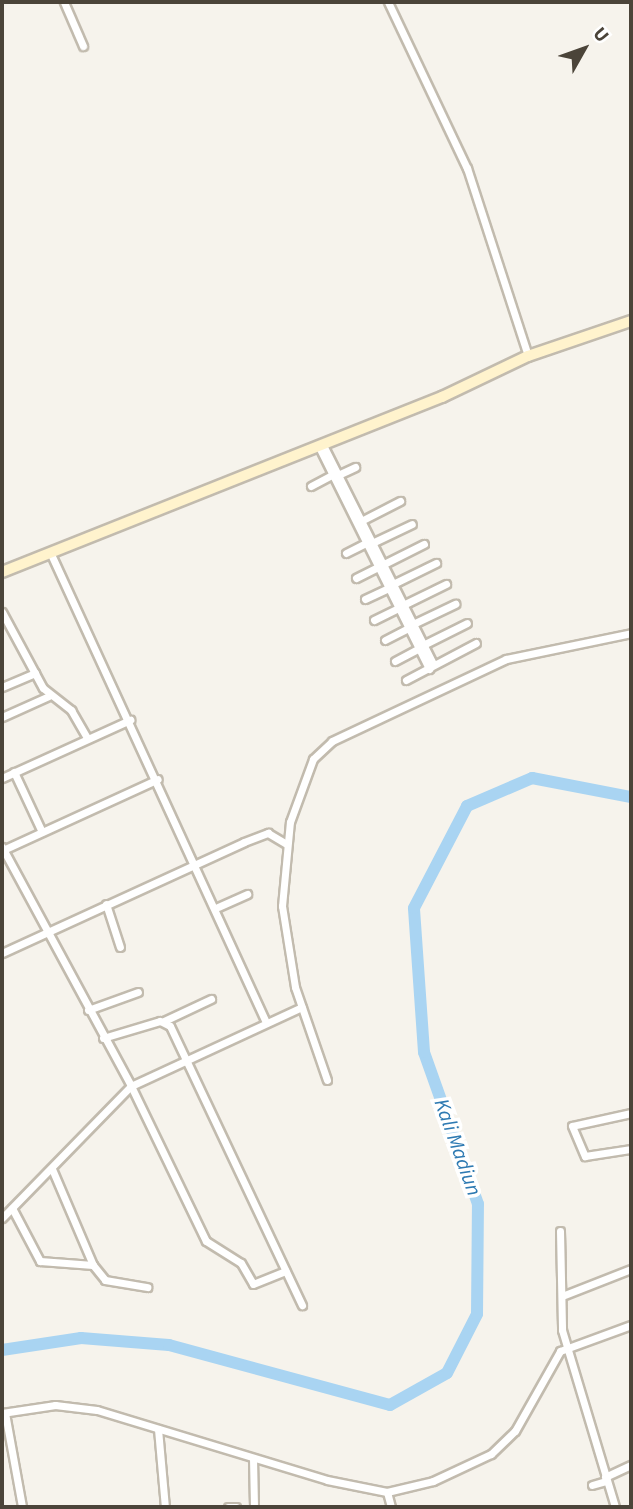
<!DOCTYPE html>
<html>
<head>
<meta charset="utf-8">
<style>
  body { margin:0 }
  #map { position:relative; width:633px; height:1509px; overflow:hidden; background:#f6f3ec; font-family:"Source Sans 3",sans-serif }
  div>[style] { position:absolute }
  .river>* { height:12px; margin:-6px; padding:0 6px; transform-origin:6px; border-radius:6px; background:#a9d4f2 }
  .roads { filter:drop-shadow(2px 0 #c2bbae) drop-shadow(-2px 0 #c2bbae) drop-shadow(0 2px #c2bbae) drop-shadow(0 -2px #c2bbae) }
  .street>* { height:7px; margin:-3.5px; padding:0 3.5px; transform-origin:3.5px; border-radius:3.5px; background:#fff }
  .secondary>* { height:10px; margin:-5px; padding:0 5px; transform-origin:5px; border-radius:5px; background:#fff3cd }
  span { translate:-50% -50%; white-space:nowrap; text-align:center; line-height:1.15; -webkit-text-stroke:7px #fff; paint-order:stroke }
  .water-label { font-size:21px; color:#2e7ab2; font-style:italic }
  .frame { position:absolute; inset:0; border:4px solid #4b4439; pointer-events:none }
  .north { position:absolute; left:549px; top:14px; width:70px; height:70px; -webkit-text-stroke:5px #fff; paint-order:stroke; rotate:50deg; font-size:19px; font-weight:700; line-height:28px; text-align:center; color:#4b4439 }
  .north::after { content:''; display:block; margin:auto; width:24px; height:32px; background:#4b4439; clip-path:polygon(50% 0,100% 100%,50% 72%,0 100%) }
</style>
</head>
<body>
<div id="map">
  <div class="river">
    <i style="left:2px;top:1350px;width:80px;rotate:-8.6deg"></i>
    <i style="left:81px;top:1338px;width:88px;rotate:4.5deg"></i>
    <i style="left:169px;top:1345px;width:229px;rotate:15.2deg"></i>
    <i style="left:390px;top:1405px;width:65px;rotate:-29.3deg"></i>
    <i style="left:447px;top:1373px;width:66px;rotate:-63deg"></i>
    <i style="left:477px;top:1314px;width:110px;rotate:-89.5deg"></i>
    <i style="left:478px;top:1204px;width:161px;rotate:-109.6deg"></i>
    <i style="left:424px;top:1052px;width:144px;rotate:-94deg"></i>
    <i style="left:414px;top:908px;width:115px;rotate:-62.5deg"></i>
    <i style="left:467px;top:806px;width:71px;rotate:-23.3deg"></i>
    <i style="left:532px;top:778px;width:101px;rotate:10.9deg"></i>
  </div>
  <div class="roads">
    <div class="street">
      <i style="left:64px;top:2px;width:48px;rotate:66.6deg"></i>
      <i style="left:388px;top:2px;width:184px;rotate:64.6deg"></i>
      <i style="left:467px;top:168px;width:198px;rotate:72deg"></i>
      <i style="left:323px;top:445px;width:245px;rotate:63.3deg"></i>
      <i style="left:319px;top:447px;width:248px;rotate:63.6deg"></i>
      <i style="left:338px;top:475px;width:19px;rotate:-25deg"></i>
      <i style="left:311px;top:486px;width:24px;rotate:-28deg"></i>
      <i style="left:361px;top:521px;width:44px;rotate:-27.1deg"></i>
      <i style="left:372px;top:543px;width:44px;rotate:-25.4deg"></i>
      <i style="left:50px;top:552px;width:515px;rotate:65.33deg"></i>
      <i style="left:346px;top:553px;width:22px;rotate:-27deg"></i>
      <i style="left:356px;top:578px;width:76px;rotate:-26.6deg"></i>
      <i style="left:393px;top:584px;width:48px;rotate:-26deg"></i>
      <i style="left:365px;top:599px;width:26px;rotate:-25deg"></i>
      <i style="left:403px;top:605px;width:48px;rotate:-26deg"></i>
      <i style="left:2px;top:612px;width:86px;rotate:61.7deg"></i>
      <i style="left:43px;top:688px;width:36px;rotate:38deg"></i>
      <i style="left:71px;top:710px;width:32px;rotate:60deg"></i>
      <i style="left:374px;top:620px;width:28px;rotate:-26deg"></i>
      <i style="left:413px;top:624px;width:47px;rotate:-25.5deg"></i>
      <i style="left:385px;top:640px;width:27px;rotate:-27deg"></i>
      <i style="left:423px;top:645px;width:49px;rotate:-26.6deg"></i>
      <i style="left:395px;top:661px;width:27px;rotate:-28deg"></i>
      <i style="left:406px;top:680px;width:79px;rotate:-27.9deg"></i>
      <i style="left:2px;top:687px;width:36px;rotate:-23deg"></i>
      <i style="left:2px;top:717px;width:51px;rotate:-24.1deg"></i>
      <i style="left:14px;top:772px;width:66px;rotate:65deg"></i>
      <i style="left:2px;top:778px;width:141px;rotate:-24.4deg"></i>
      <i style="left:2px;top:847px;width:272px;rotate:61.6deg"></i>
      <i style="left:131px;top:1086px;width:172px;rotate:64.2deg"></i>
      <i style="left:206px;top:1241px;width:41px;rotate:32.2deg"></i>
      <i style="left:241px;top:1263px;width:24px;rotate:60deg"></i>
      <i style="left:253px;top:1284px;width:35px;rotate:-22deg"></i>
      <i style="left:3px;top:850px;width:170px;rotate:-24.6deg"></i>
      <i style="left:106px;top:904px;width:45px;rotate:72deg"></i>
      <i style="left:218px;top:907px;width:32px;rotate:-24deg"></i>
      <i style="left:2px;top:953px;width:266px;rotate:-24.6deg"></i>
      <i style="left:244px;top:842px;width:26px;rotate:-21deg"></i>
      <i style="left:268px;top:833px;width:21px;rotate:31deg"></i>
      <i style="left:88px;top:1010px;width:53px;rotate:-19.8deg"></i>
      <i style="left:164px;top:1021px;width:52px;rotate:-25.1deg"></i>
      <i style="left:103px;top:1038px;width:59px;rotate:-16.6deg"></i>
      <i style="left:160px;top:1021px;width:11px;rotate:27deg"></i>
      <i style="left:170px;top:1026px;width:309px;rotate:64.7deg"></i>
      <i style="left:327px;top:1080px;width:98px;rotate:-109deg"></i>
      <i style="left:295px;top:987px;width:82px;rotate:-99.1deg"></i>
      <i style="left:282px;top:906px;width:84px;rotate:-84.6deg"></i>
      <i style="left:290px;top:822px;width:67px;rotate:-69.9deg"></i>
      <i style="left:313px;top:759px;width:26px;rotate:-43deg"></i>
      <i style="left:332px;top:741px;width:192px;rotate:-25.2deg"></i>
      <i style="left:506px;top:659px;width:128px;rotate:-11.7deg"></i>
      <i style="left:631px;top:1113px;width:60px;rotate:167.6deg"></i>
      <i style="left:572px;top:1126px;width:33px;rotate:67deg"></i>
      <i style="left:585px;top:1156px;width:47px;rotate:-8.7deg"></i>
      <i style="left:12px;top:1208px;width:60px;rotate:62.2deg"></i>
      <i style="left:40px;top:1261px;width:53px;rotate:4.3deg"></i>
      <i style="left:93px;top:1265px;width:104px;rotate:-113.1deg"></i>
      <i style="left:2px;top:1218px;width:185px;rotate:-45.7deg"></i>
      <i style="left:131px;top:1086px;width:188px;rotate:-24.8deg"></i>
      <i style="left:560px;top:1231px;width:99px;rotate:88.8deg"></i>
      <i style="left:562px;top:1330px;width:185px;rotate:73.3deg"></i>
      <i style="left:93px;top:1265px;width:19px;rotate:51deg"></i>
      <i style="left:105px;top:1280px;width:43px;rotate:9.5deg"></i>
      <i style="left:562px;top:1296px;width:74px;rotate:-21.4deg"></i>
      <i style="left:2px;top:1413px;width:54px;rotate:-8.6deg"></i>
      <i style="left:55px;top:1405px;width:42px;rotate:6.8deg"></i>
      <i style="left:97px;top:1410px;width:240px;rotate:16.9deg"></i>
      <i style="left:327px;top:1480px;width:61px;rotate:11.3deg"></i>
      <i style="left:387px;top:1492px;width:47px;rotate:-13.4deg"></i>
      <i style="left:433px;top:1481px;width:64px;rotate:-25deg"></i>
      <i style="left:491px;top:1454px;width:33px;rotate:-44deg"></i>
      <i style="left:515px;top:1431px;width:92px;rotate:-60.6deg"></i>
      <i style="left:560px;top:1351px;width:76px;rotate:-20.1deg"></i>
      <i style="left:5px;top:1413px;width:96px;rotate:79.7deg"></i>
      <i style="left:158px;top:1429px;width:78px;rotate:84.9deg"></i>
      <i style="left:253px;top:1458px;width:49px;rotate:88.8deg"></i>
      <i style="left:605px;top:1477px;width:29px;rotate:-25deg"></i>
      <i style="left:592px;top:1485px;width:15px;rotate:-16deg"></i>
      <i style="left:387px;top:1492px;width:16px;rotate:75deg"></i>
      <i style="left:228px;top:1507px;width:8px"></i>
    </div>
    <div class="secondary">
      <i style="left:2px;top:572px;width:474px;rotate:-21.7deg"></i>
      <i style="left:442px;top:397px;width:95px;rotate:-25.5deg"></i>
      <i style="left:528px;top:356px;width:109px;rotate:-18.8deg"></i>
    </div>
  </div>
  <div class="water-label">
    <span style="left:458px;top:1147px;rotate:70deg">Kali Madiun</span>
  </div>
  <div class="frame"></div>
  <div class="north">U</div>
</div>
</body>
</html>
